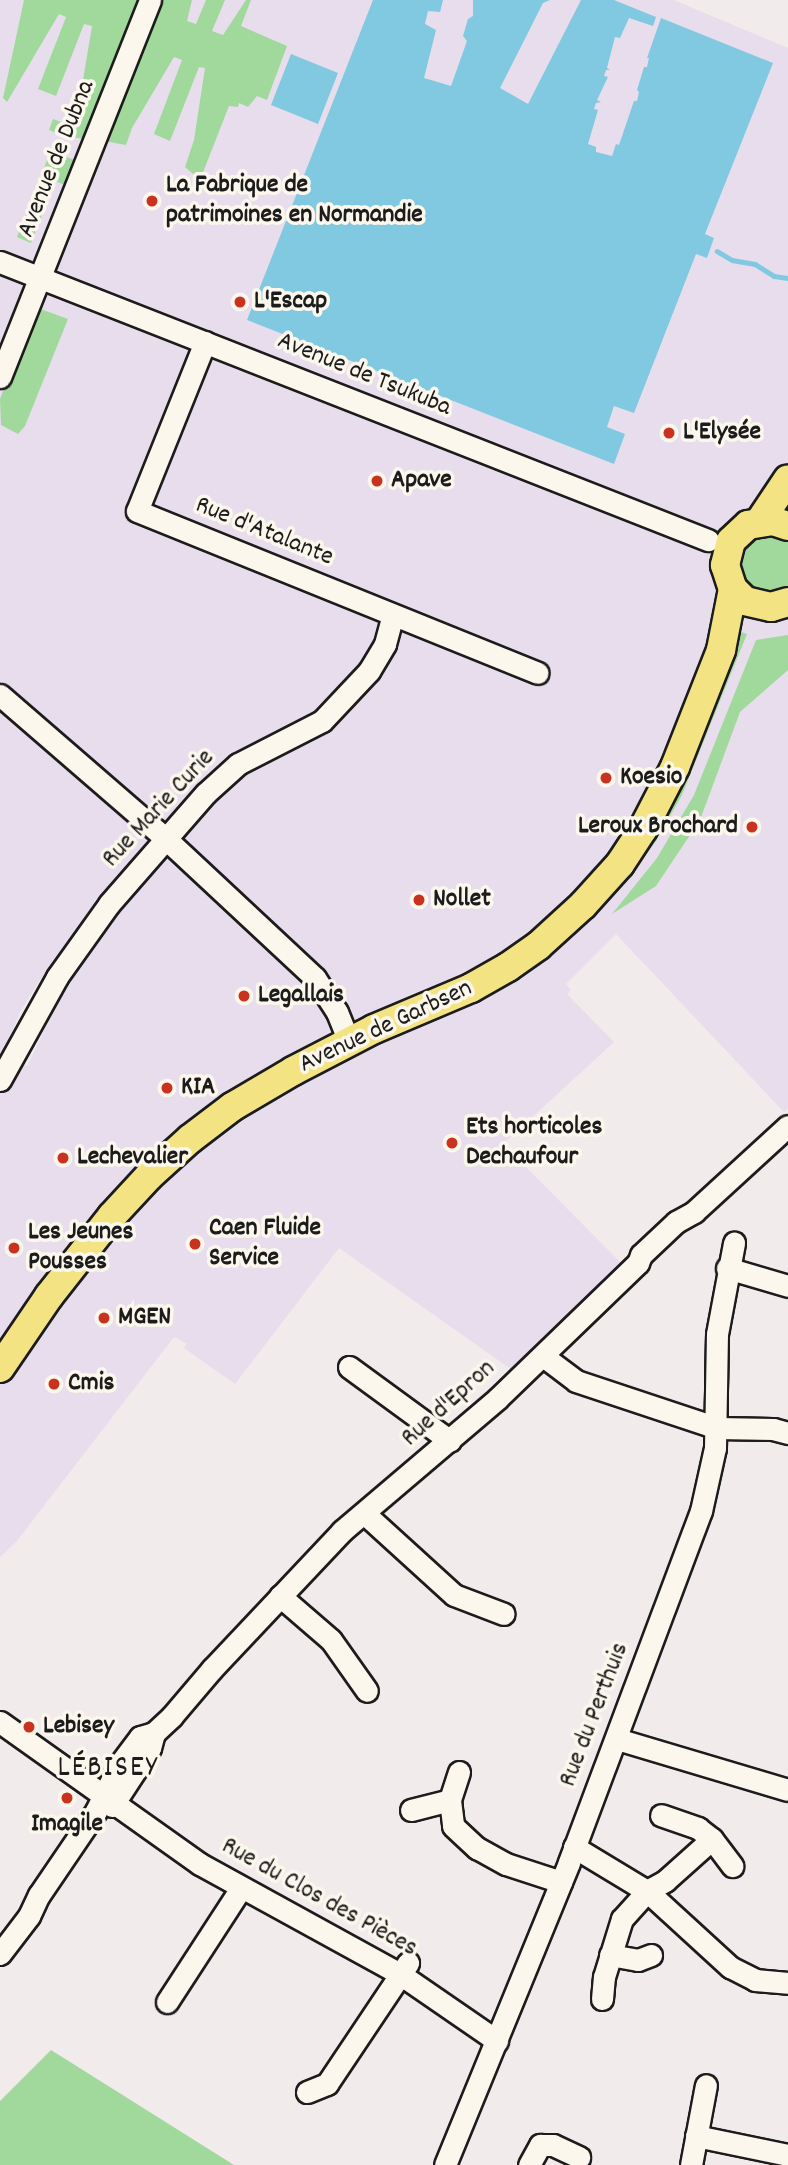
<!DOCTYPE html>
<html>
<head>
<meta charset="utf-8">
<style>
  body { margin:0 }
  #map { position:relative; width:788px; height:2165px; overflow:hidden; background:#f2ebec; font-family:Dekko,sans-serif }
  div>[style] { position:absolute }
  .built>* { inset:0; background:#e7ddec }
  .green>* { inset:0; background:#a1d99d }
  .water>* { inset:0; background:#80c9e0 }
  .stream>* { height:4.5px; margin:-2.25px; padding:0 2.25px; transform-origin:2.25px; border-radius:2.25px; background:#80c9e0 }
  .roads { filter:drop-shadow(2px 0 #1c1c1c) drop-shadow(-2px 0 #1c1c1c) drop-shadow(0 2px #1c1c1c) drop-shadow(0 -2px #1c1c1c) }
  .minor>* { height:21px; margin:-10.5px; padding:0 10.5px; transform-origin:10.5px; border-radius:10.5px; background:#fbf7ec }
  .major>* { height:28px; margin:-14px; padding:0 14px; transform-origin:14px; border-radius:14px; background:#f4e382 }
  .dots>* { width:19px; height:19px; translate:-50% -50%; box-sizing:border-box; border:4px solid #fbf7ec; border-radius:50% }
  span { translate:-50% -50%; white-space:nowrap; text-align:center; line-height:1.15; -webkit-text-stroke:7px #fbf7ec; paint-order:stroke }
  .street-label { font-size:26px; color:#1c1c1c }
  .poi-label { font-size:26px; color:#1c1c1c; font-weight:700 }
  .left { translate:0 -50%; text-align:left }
  .right { translate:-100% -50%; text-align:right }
  .quarter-label { font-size:30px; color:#1c1c1c; letter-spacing:2px }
</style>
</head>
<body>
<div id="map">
  <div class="built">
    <i style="clip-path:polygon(evenodd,0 0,674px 0,788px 48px,788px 1108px,784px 1112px,616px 934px,566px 984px,571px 990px,567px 994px,614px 1042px,503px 1144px,623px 1265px,515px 1372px,339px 1248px,235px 1384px,184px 1348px,187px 1344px,174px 1337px,16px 1542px,0 1557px,0 0,47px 969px,66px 986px,27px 1066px,1px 1057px,21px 1010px,47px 969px)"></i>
  </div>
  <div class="green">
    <i style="clip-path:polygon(24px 0,143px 0,88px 139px,67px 137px,49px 130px,53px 119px,72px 126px,78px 110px,92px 26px,84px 24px,56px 96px,38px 89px,66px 17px,59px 14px,7px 102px,3px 98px)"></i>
    <i style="clip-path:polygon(159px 0,192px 0,187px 21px,196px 24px,206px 0,225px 0,212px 31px,223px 35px,246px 0,251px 0,241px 26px,287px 46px,267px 100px,257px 96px,248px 107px,239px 103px,238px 107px,229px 106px,200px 180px,185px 167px,194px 140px,205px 68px,199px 67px,170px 141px,154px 134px,182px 60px,174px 57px,132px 128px,126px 145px,104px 141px)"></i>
    <i style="clip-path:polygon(56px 153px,80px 162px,70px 187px,55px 181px,31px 243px,17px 237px,49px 155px)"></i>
    <i style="clip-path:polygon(35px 307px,68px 319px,25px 426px,18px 434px,1px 425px,0 399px)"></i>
    <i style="clip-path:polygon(757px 532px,788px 537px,788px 591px,752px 594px,734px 562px,736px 552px)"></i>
    <i style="clip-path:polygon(738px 631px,747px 634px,682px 795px,656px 841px,619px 888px,614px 885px)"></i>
    <i style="clip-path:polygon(788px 635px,788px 670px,740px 712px,700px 820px,656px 886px,612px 914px,657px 858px,694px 795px,756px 640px)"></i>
    <i style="clip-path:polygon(51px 2050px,234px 2165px,0 2165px,0 2101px)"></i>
  </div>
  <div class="water">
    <i style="clip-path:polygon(373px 0,443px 0,440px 12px,428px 11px,425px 24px,436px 30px,424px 78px,451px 86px,467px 41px,463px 36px,468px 19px,473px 16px,473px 0,550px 0,543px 3px,500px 88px,528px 104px,581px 0,614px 0,656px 17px,653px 26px,629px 18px,620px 38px,615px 37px,607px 68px,610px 70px,606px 70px,604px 76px,608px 77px,597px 100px,601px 102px,596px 103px,594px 109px,598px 110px,588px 144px,596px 147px,596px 152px,612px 156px,616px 144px,619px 145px,634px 101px,637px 101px,639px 92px,637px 90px,644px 67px,647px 67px,649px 58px,647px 58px,661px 18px,773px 63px,705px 234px,714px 238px,707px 258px,696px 254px,634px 413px,614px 406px,607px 427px,625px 434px,614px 464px,247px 320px)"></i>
    <i style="clip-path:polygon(291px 54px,338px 73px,318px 124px,271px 105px)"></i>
  </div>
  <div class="stream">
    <i style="left:717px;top:251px;width:17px;rotate:31deg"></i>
    <i style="left:732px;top:260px;width:23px;rotate:10deg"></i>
    <i style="left:755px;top:264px;width:22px;rotate:32deg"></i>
    <i style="left:774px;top:276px;width:14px;rotate:8deg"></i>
  </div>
  <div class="roads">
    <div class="minor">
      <i style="left:0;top:262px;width:761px;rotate:21.44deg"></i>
      <i style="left:205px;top:342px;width:182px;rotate:111.9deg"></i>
      <i style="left:137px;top:511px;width:432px;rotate:22deg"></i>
      <i style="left:0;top:377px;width:406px;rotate:-68.3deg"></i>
      <i style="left:0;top:695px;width:218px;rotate:40.9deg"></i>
      <i style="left:165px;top:838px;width:205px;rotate:43deg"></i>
      <i style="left:315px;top:978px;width:40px;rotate:57.1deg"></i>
      <i style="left:337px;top:1012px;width:31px;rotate:68deg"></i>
      <i style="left:0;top:1080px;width:118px;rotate:-61deg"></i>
      <i style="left:57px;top:977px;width:90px;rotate:-54.5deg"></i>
      <i style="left:109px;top:904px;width:147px;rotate:-48.9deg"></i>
      <i style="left:206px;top:793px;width:43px;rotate:-42.2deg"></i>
      <i style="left:238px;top:764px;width:94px;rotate:-27.1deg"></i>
      <i style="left:322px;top:721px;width:69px;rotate:-46.8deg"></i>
      <i style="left:369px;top:671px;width:31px;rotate:-59deg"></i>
      <i style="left:385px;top:644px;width:30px;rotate:-75deg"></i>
      <i style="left:727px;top:1268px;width:64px;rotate:16.4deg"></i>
      <i style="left:543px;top:1356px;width:41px;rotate:37.1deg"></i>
      <i style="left:576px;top:1381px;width:149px;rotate:18.4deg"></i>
      <i style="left:717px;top:1428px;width:56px;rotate:1deg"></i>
      <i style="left:773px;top:1429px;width:16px;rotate:15deg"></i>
      <i style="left:349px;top:1367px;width:125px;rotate:36.2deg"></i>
      <i style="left:365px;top:1514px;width:120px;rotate:42.3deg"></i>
      <i style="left:454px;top:1595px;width:53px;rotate:20.8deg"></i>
      <i style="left:280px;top:1596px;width:67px;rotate:40.8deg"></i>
      <i style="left:331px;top:1640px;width:62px;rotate:54.8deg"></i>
      <i style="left:0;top:1722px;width:245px;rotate:35.4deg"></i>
      <i style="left:200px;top:1864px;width:228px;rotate:28.8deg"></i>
      <i style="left:400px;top:1974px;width:118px;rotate:34.6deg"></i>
      <i style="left:617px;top:1739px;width:178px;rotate:16.6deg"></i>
      <i style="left:459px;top:1772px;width:29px;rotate:108deg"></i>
      <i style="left:450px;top:1800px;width:26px;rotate:83deg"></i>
      <i style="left:453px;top:1826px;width:33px;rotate:43deg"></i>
      <i style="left:477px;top:1848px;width:33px;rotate:29deg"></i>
      <i style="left:506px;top:1864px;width:58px;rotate:18.1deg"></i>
      <i style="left:112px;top:1806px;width:69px;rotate:-56.8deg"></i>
      <i style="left:150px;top:1748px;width:16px;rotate:-75deg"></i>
      <i style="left:411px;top:1810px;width:40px;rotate:-14.4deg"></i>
      <i style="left:712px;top:1839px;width:34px;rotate:53deg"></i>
      <i style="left:574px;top:1847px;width:85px;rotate:31.1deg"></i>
      <i style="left:647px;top:1891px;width:113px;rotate:42.5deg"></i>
      <i style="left:730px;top:1967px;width:28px;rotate:27deg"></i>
      <i style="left:755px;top:1980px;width:33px;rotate:5deg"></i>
      <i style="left:0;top:1954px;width:48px;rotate:-52.7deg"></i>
      <i style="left:29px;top:1916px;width:23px;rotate:-65deg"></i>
      <i style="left:39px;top:1895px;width:102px;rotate:-55.8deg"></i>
      <i style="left:96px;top:1811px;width:51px;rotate:-63.4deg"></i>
      <i style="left:119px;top:1765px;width:35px;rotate:-53deg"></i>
      <i style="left:140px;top:1737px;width:15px;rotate:-16deg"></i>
      <i style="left:154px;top:1733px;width:25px;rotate:-43deg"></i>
      <i style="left:172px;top:1716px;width:62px;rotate:-49.6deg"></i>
      <i style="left:212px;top:1669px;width:190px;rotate:-46.7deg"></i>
      <i style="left:342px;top:1531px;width:204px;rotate:-40.4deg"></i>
      <i style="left:497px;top:1399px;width:196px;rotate:-44deg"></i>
      <i style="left:638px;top:1263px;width:9px;rotate:-69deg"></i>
      <i style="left:641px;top:1255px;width:48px;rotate:-43.3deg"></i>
      <i style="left:676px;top:1222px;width:21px;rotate:-29deg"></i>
      <i style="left:694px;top:1212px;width:127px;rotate:-42.5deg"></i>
      <i style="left:610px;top:1955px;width:28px;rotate:10deg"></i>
      <i style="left:638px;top:1960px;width:14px;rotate:-21deg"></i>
      <i style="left:602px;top:1999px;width:22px;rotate:-85deg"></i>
      <i style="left:604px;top:1977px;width:61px;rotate:-72.8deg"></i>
      <i style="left:622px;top:1919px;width:38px;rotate:-48deg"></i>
      <i style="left:647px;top:1891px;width:21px;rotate:-29deg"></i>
      <i style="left:665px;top:1881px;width:63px;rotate:-41.8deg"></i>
      <i style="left:712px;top:1839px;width:18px;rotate:-142deg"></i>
      <i style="left:698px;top:1828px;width:39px;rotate:-161deg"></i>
      <i style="left:167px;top:2002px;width:136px;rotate:-57deg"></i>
      <i style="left:307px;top:2092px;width:22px;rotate:-22deg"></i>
      <i style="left:327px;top:2084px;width:146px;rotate:-56.2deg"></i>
      <i style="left:696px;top:2136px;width:94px;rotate:11.7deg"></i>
      <i style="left:445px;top:2165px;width:327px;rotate:-67.7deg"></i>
      <i style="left:569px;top:1862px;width:375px;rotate:-69.4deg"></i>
      <i style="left:701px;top:1511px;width:65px;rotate:-77.5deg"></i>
      <i style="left:715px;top:1448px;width:114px;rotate:-89deg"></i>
      <i style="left:717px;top:1334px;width:93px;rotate:-79.4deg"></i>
      <i style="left:529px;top:2165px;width:23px;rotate:-61deg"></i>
      <i style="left:540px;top:2145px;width:13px"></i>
      <i style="left:553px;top:2145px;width:29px;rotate:25deg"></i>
      <i style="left:691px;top:2165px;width:81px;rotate:-79.4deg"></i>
    </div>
    <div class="major">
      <i style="left:760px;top:521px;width:50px;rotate:-56.3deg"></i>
      <i style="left:788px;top:526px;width:16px;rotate:-162deg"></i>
      <i style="left:773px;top:521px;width:25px;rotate:171deg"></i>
      <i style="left:748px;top:525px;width:23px;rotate:137deg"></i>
      <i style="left:731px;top:541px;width:25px;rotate:104deg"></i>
      <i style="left:725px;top:565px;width:25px;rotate:72deg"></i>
      <i style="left:733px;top:589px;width:17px;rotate:45deg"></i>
      <i style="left:745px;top:601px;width:27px;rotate:13deg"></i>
      <i style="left:771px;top:607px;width:18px;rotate:-16deg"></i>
      <i style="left:0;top:1368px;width:87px;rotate:-55.8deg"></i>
      <i style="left:49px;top:1296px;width:102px;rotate:-51.8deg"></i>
      <i style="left:112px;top:1216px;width:54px;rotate:-47.2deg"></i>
      <i style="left:149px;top:1176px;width:55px;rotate:-42.1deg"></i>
      <i style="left:190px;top:1139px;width:53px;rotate:-37.3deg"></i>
      <i style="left:232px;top:1107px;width:71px;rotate:-30.5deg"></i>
      <i style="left:293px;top:1071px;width:91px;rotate:-27.4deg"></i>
      <i style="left:374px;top:1029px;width:105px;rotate:-22.9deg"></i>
      <i style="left:471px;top:988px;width:43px;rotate:-29.6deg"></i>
      <i style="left:508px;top:967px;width:37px;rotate:-35deg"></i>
      <i style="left:538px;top:946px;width:61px;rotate:-42.3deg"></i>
      <i style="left:583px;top:905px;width:55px;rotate:-47.9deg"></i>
      <i style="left:620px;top:864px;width:42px;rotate:-56.7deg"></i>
      <i style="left:643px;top:829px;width:70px;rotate:-62.7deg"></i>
      <i style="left:675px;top:767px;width:126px;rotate:-68.5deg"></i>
      <i style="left:721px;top:650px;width:62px;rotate:-78.9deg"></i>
    </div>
  </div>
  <div class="dots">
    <i style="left:152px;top:201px;background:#c8321e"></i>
    <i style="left:240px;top:302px;background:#c8321e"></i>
    <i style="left:669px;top:433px;background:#c8321e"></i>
    <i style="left:377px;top:481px;background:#c8321e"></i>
    <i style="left:606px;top:778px;background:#c8321e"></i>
    <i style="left:752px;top:827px;background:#c8321e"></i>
    <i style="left:419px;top:900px;background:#c8321e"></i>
    <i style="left:244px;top:996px;background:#c8321e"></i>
    <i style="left:167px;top:1088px;background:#c8321e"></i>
    <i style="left:452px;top:1143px;background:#c8321e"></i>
    <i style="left:63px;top:1158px;background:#c8321e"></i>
    <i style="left:195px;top:1244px;background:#c8321e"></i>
    <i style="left:14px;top:1248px;background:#c8321e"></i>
    <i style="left:104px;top:1318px;background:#c8321e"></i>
    <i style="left:54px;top:1384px;background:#c8321e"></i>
    <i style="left:29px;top:1727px;background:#c8321e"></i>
    <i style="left:67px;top:1798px;background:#c8321e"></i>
  </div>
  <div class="street-label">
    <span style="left:57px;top:159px;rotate:-68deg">Avenue de Dubna</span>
    <span style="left:364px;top:375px;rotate:22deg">Avenue de Tsukuba</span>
    <span style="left:264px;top:532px;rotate:22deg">Rue d'Atalante</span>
    <span style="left:159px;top:809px;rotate:-47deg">Rue Marie Curie</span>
    <span style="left:386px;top:1027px;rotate:-25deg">Avenue de Garbsen</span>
    <span style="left:449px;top:1404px;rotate:-42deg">Rue d'Epron</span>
    <span style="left:595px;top:1715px;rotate:-69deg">Rue du Perthuis</span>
    <span style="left:319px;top:1898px;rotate:29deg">Rue du Clos des Pièces</span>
  </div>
  <div class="poi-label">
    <span class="left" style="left:166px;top:201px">La Fabrique de<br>patrimoines en Normandie</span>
    <span class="left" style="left:254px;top:302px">L'Escap</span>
    <span class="left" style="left:683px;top:433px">L'Elysée</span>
    <span class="left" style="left:391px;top:481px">Apave</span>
    <span class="left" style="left:620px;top:778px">Koesio</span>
    <span class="right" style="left:738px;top:827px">Leroux Brochard</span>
    <span class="left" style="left:433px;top:900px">Nollet</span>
    <span class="left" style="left:258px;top:996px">Legallais</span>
    <span class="left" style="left:181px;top:1088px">KIA</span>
    <span class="left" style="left:466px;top:1143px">Ets horticoles<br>Dechaufour</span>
    <span class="left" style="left:77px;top:1158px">Lechevalier</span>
    <span class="left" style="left:209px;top:1244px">Caen Fluide<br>Service</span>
    <span class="left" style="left:28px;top:1248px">Les Jeunes<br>Pousses</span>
    <span class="left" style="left:118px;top:1318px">MGEN</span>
    <span class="left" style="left:68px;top:1384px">Cmis</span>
    <span class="left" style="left:43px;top:1727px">Lebisey</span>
    <span style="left:67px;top:1825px">Imagile</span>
  </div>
  <div class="quarter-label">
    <span style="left:108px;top:1770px">LÉBISEY</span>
  </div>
</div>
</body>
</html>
